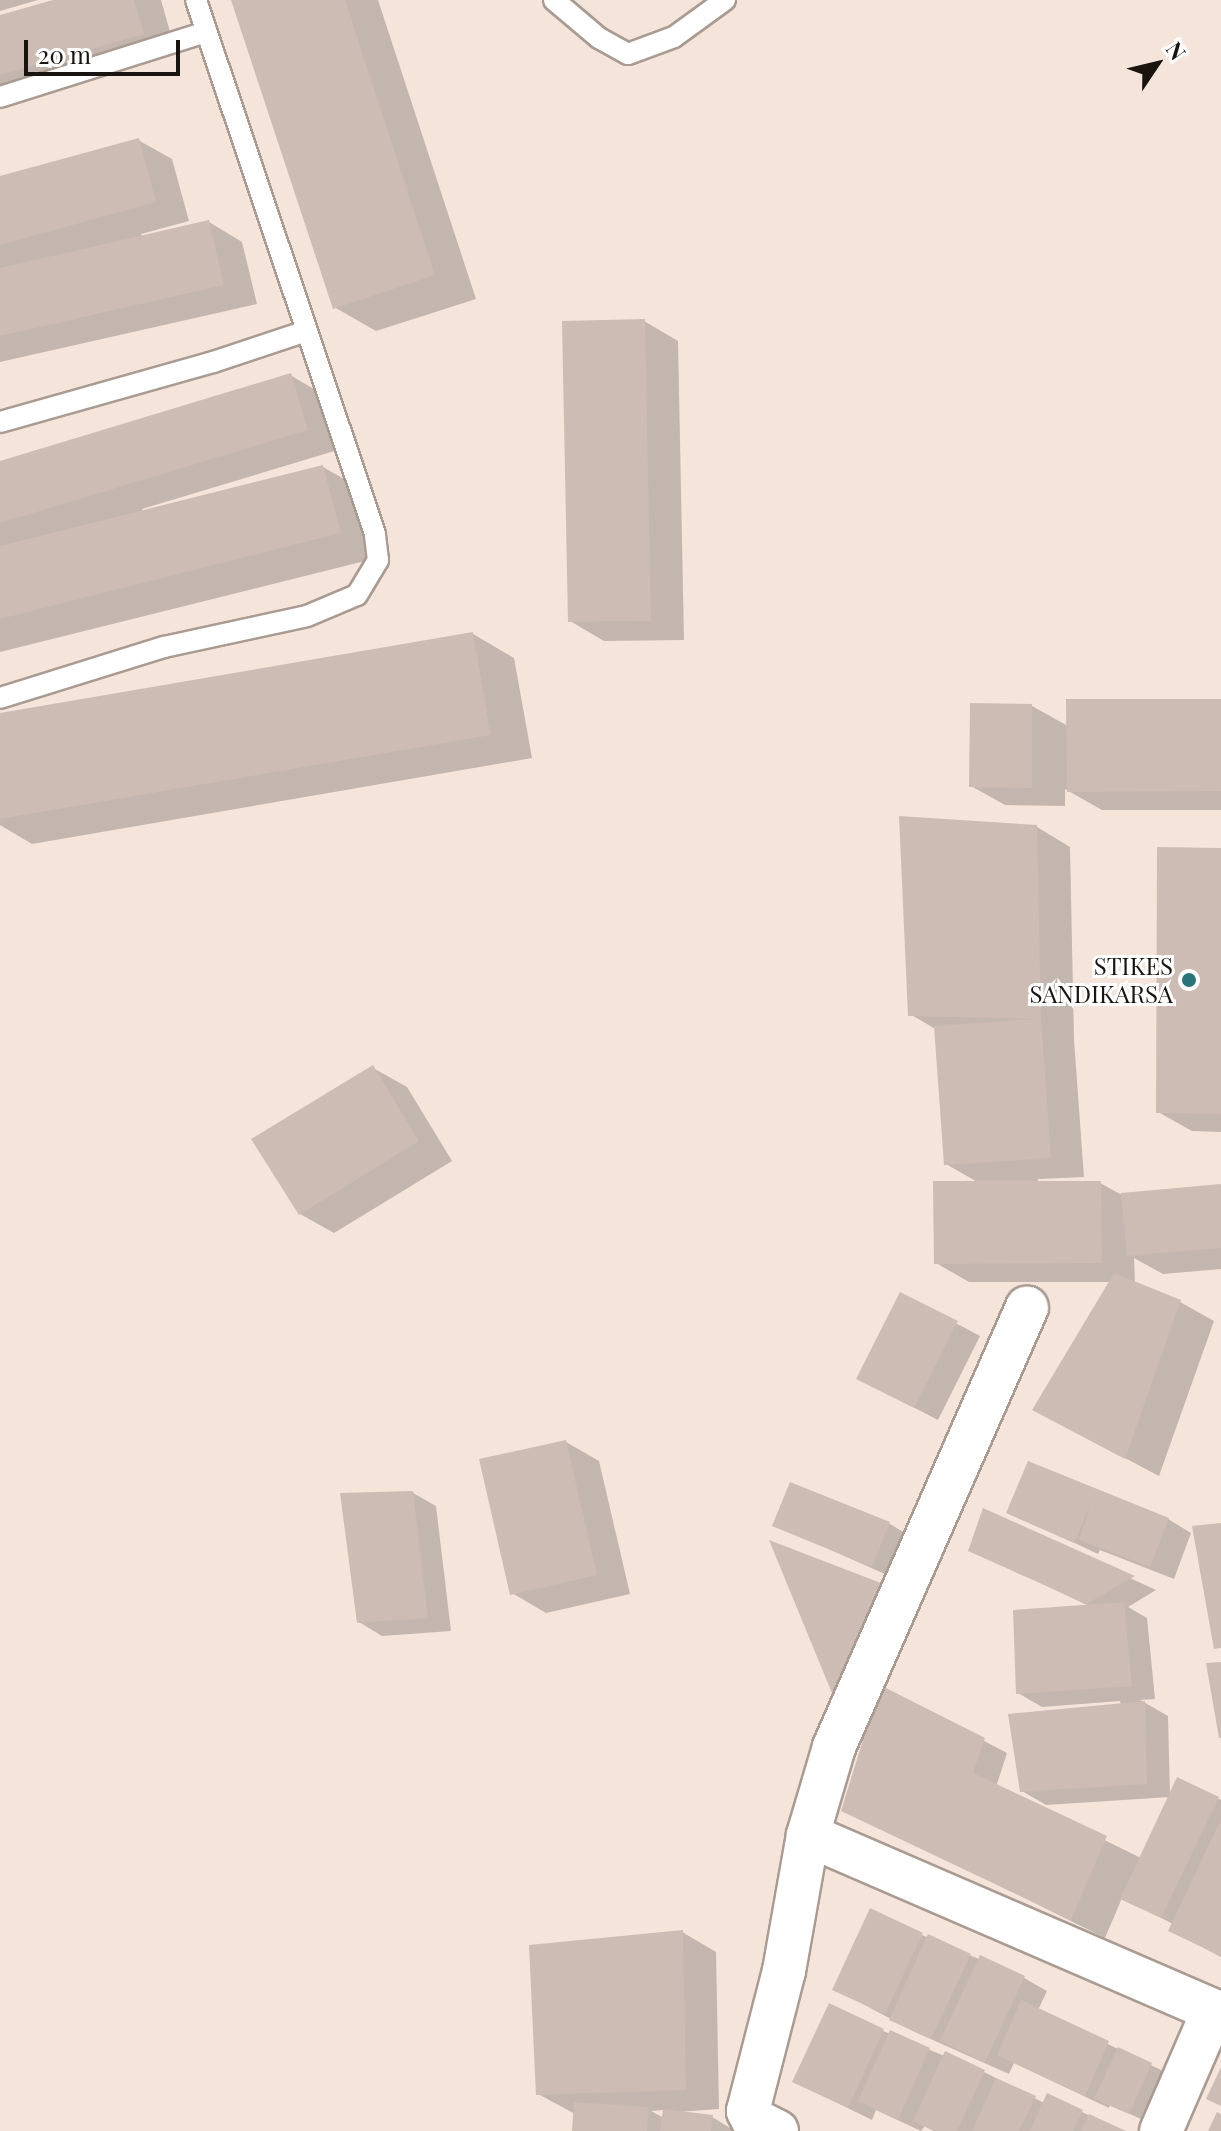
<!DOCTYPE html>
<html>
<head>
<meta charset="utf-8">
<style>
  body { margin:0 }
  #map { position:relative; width:1221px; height:2131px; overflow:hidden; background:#f4e4da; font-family:"Playfair Display",serif }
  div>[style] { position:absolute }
  .shadow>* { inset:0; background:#0003 }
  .building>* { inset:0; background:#ccbcb3 }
  .roads { filter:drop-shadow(2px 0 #aa9b92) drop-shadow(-2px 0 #aa9b92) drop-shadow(0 2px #aa9b92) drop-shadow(0 -2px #aa9b92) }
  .service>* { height:20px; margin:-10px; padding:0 10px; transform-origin:10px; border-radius:10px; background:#fff }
  .minor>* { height:42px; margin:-21px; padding:0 21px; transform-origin:21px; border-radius:21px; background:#fff }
  .dots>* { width:22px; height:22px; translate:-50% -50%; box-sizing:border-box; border:4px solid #fff; border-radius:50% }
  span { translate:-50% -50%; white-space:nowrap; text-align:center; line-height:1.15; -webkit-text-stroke:6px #fff; paint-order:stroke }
  .poi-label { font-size:24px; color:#191410 }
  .right { translate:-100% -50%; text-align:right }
  .north { position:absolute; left:1117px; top:24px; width:80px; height:80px; -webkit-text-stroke:6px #fff; paint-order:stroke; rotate:55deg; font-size:22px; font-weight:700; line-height:32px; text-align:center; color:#191410 }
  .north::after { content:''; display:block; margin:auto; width:28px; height:36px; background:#191410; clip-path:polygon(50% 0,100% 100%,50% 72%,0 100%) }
  .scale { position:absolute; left:24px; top:40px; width:156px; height:36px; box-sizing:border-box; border:4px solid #191410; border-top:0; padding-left:10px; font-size:24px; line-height:28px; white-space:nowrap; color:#191410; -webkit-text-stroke:6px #fff; paint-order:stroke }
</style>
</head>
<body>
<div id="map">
  <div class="shadow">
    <i style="clip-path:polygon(0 0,38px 0,0 11px)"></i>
    <i style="clip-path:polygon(60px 0,161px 0,176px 53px,0 104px,0 17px)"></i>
    <i style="clip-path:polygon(233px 0,378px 0,476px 299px,376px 331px,334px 307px)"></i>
    <i style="clip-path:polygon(138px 140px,172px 159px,189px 221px,141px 234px,142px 237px,209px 222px,242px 242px,257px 304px,0 362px,0 178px)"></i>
    <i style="clip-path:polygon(644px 321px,678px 341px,684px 640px,604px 641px,570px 621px)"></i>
    <i style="clip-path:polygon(290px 375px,324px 395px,341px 449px,142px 509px,143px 512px,323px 467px,365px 491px,381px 557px,0 652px,0 463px)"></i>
    <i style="clip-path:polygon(473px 634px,514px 658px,532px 758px,32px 844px,0 825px,0 715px)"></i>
    <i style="clip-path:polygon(1221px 701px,1221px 810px,1102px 810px,1065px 789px,1065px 806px,1005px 805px,971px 786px,1032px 706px,1068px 726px)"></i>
    <i style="clip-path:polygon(1037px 827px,1070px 847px,1074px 1040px,1084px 1177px,1038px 1179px,1038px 1183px,1100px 1183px,1122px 1195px,1221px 1186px,1221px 1269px,1163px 1274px,1134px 1258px,1135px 1283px,1180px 1302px,1214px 1321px,1159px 1476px,1068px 1428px,1111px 1282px,969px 1282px,936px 1263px,979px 1183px,946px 1164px,937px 1030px,910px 1014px)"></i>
    <i style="clip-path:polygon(1221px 850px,1221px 1132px,1192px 1131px,1158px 1112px)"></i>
    <i style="clip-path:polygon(373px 1068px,407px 1087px,452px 1161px,334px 1233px,300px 1214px)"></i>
    <i style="clip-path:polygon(901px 1294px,980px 1336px,938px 1420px,882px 1391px)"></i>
    <i style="clip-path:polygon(566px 1442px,599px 1461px,630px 1594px,546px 1613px,512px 1593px)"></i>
    <i style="clip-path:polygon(1029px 1464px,1168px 1519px,1191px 1533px,1174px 1579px,1100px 1550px,1098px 1554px,1009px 1512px)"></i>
    <i style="clip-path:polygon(791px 1484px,890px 1524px,913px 1538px,896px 1579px,775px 1525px)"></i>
    <i style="clip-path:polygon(413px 1493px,436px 1506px,451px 1631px,382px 1636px,359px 1622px)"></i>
    <i style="clip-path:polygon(984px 1511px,1156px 1590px,1128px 1607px,1147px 1618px,1155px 1699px,1140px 1700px,1168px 1716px,1170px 1797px,1046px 1805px,1022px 1791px,1121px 1705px,1120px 1701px,1042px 1707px,1018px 1693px,1089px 1606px,971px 1550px)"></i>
    <i style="clip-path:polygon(879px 1686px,1007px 1753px,996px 1787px,1141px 1858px,1178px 1779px,1221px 1800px,1221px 1957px,1170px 1930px,1173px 1924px,1122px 1898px,1105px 1938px,982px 1877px)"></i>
    <i style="clip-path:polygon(evenodd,682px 1932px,716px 1952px,719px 2109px,677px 2112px,712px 2117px,735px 2131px,574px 2131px,575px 2114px,538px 2094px,682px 1932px,664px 2110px,664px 2118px,651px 2111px,664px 2110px)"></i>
    <i style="clip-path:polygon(922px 1935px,1024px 1978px,1047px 1991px,1038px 2010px,1163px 2071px,1141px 2119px,1110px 2105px,1109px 2108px,1014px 2063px,1009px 2074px,915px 2032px,835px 1989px)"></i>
    <i style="clip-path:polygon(883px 2031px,984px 2072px,1044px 2103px,1082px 2112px,1121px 2131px,934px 2131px,925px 2126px,921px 2131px,876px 2110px,872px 2120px,795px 2082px)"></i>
  </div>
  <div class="building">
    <i style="clip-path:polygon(53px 0,134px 0,144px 34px,0 75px,0 15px)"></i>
    <i style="clip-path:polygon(231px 0,345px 0,435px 275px,333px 309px)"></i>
    <i style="clip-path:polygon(139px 138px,156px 202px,0 245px,0 176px)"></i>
    <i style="clip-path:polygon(209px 220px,224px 285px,0 336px,0 268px)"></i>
    <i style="clip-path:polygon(645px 319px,651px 621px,568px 622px,562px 321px)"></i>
    <i style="clip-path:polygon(291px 373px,308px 430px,0 523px,0 461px)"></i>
    <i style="clip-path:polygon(323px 465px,341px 533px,0 619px,0 546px)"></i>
    <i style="clip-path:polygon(473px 632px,491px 735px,0 819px,0 713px)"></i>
    <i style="clip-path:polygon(1066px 699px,1221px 699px,1221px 791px,1067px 792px)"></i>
    <i style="clip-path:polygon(970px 703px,1032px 704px,1032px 788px,969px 787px)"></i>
    <i style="clip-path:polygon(899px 816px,1037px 825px,1041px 1019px,1051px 1158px,944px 1165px,934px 1026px,1036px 1019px,908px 1016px)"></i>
    <i style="clip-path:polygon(1157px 847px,1221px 848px,1221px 1114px,1156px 1113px)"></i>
    <i style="clip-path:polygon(373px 1065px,419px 1141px,299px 1215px,251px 1139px)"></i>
    <i style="clip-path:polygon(933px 1181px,1101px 1181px,1102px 1263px,934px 1264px)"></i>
    <i style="clip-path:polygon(1221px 1184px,1221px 1248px,1127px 1256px,1121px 1193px)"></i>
    <i style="clip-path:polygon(1114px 1273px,1181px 1300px,1125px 1459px,1032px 1410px)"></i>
    <i style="clip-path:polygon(900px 1292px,958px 1321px,914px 1408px,856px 1379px)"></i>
    <i style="clip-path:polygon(566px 1440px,597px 1575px,510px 1595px,479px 1459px)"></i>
    <i style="clip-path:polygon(1028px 1461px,1169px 1518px,1150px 1567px,1079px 1540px,1092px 1500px,1074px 1543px,1006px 1513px)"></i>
    <i style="clip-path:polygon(790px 1482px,890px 1522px,872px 1567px,772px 1526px)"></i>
    <i style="clip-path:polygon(413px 1491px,428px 1618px,357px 1623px,340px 1493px)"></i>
    <i style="clip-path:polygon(983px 1508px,1135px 1576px,1087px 1604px,968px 1551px)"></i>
    <i style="clip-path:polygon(1221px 1523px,1221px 1648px,1214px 1649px,1192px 1526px)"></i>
    <i style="clip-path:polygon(769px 1540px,886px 1585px,841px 1715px)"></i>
    <i style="clip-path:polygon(1124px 1602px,1132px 1686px,1016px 1694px,1013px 1610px)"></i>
    <i style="clip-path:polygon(1221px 1662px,1221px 1738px,1219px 1738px,1206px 1663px)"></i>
    <i style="clip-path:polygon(880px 1685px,985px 1738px,973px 1773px,1107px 1836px,1071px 1920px,841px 1811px)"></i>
    <i style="clip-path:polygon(1145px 1701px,1147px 1784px,1020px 1792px,1008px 1714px)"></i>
    <i style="clip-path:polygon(1177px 1777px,1219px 1797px,1161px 1918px,1120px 1899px)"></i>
    <i style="clip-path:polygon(1221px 1819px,1221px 1956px,1168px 1931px)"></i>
    <i style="clip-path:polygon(870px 1908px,923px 1933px,885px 2014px,832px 1990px)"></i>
    <i style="clip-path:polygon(683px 1930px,686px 2090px,536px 2095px,529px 1945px)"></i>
    <i style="clip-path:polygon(928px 1934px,971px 1954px,931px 2039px,889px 2020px)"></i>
    <i style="clip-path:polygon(980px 1955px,1025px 1976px,985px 2062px,940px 2041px)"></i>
    <i style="clip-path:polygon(1021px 2000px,1109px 2041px,1085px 2096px,997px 2055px)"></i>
    <i style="clip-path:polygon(829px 2003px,884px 2029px,848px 2108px,792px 2082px)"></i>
    <i style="clip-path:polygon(890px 2030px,930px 2048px,898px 2120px,858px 2101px)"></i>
    <i style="clip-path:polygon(1118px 2047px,1152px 2063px,1129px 2114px,1094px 2099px)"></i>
    <i style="clip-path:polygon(945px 2051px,985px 2070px,957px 2131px,934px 2131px,913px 2121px)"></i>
    <i style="clip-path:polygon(1221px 2067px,1221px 2106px,1206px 2099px)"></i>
    <i style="clip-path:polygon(996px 2078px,1036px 2096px,1019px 2131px,972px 2131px)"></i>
    <i style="clip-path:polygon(1047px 2093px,1083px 2110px,1073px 2131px,1030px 2131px)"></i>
    <i style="clip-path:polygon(574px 2102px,649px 2107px,647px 2131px,572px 2131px)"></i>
    <i style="clip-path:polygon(663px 2109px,713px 2115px,711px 2131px,660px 2131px)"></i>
    <i style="clip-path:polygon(1217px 2112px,1221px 2114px,1221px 2131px,1208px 2131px)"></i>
    <i style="clip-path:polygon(1089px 2114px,1126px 2131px,1081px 2131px)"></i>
  </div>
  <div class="roads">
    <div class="service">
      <i style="left:554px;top:0;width:59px;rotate:40.2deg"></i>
      <i style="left:599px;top:38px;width:33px;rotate:29deg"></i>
      <i style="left:628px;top:54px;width:49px;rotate:-20.3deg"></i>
      <i style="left:674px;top:37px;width:63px;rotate:-36deg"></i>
      <i style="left:0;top:97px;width:216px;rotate:-17.5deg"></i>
      <i style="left:0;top:422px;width:221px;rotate:-15.7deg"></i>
      <i style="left:213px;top:362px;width:98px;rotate:-18.4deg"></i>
      <i style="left:0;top:698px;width:172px;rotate:-17.3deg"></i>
      <i style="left:164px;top:647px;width:146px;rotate:-12.2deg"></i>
      <i style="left:307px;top:616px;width:54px;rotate:-22.8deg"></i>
      <i style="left:357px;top:595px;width:41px;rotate:-59deg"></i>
      <i style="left:378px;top:560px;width:26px;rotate:-97deg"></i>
      <i style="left:375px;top:534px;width:563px;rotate:-108.53deg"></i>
    </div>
    <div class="minor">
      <i style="left:808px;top:1835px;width:92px;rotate:-73.5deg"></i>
      <i style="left:834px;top:1747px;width:480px;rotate:-66.3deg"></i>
      <i style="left:777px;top:2131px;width:28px;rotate:-154deg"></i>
      <i style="left:752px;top:2119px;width:9px;rotate:-117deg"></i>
      <i style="left:748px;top:2111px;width:145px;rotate:-75.6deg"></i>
      <i style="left:784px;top:1971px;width:138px;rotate:-80deg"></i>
      <i style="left:808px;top:1835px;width:450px;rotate:23.4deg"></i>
      <i style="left:1161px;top:2131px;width:131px;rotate:-66.6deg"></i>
    </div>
  </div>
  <div class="dots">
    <i style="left:1189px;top:980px;background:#297379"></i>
  </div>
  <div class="poi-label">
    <span class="right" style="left:1173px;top:980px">STIKES<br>SANDIKARSA</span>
  </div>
  <div class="north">N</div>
  <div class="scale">20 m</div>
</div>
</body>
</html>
